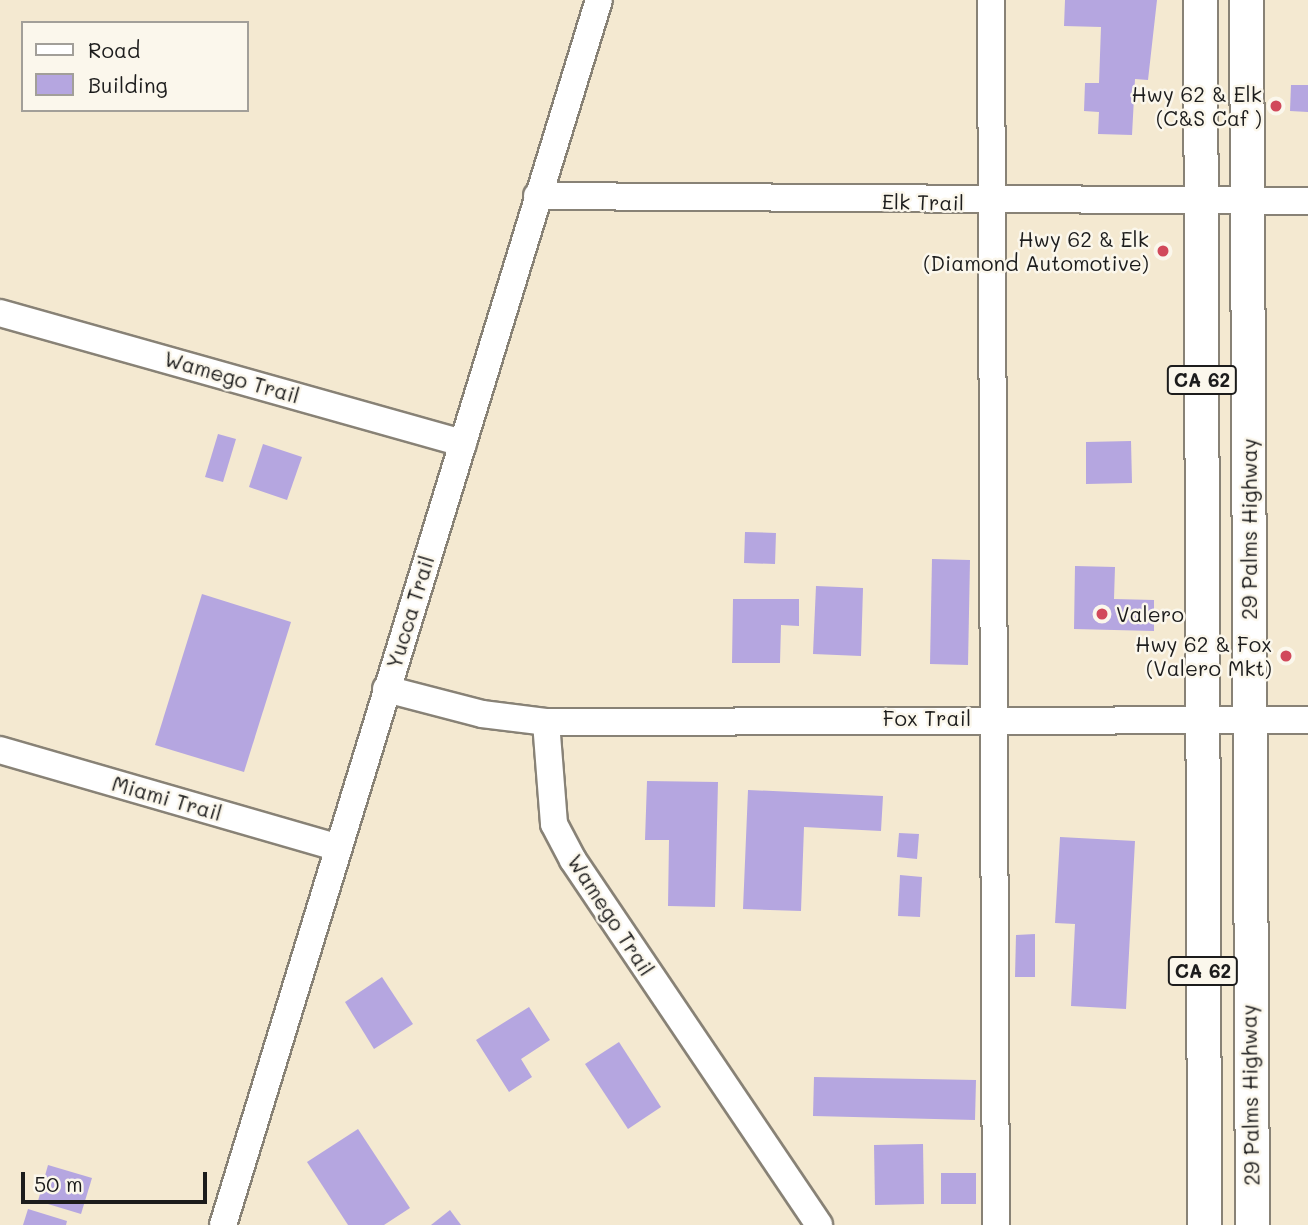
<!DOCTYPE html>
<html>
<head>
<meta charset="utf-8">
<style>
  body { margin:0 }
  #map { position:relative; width:1308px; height:1225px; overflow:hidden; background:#f4e9d1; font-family:Mali,sans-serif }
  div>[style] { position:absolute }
  .building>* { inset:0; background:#b5a6e0 }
  .roads { filter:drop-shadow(2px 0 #888276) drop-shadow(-2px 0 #888276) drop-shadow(0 2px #888276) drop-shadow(0 -2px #888276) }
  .minor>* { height:26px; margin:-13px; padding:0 13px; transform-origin:13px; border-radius:13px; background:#fff }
  .major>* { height:33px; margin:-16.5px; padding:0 16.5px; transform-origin:16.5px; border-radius:16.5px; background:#fff }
  .dots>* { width:19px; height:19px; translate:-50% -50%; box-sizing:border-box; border:4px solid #fbf7ec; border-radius:50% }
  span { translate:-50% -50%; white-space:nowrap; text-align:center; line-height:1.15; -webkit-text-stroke:5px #fbf7ec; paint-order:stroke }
  .shield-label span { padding:2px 5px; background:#fbf7ec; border:2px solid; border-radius:5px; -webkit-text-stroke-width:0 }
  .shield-label { font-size:19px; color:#1c1c1c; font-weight:700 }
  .poi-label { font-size:21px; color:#1c1c1c }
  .right { translate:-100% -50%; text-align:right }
  .left { translate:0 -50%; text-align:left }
  .street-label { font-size:21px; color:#1c1c1c }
  .legend { position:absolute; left:21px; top:21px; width:228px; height:91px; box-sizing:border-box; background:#fbf7ec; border:2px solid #a29f99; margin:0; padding:9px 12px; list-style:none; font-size:21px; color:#1c1c1c }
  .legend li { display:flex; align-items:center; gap:14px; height:35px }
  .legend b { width:35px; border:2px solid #a29f99 }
  .scale { position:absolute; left:21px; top:1172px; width:186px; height:32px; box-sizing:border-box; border:4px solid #1c1c1c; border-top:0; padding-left:9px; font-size:21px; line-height:24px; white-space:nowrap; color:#1c1c1c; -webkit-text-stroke:5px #fbf7ec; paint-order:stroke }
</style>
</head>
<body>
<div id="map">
  <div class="building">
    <i style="clip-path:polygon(1065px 0,1157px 0,1148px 80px,1135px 79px,1132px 135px,1098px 134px,1099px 112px,1084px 111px,1085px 83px,1099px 83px,1101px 27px,1064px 26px)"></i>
    <i style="clip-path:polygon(1291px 85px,1308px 85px,1308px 112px,1290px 111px)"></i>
    <i style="clip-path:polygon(218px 434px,236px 439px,223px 482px,205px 477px)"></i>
    <i style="clip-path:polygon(1131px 441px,1132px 483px,1086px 484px,1086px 442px)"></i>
    <i style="clip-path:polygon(263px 444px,302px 457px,287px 500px,249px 487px)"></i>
    <i style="clip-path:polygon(745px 532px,776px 533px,775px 564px,744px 563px)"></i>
    <i style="clip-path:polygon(932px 559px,970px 560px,968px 665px,930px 664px)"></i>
    <i style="clip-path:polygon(1075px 566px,1115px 567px,1114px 599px,1154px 600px,1154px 631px,1074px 629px)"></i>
    <i style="clip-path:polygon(816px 586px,863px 588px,861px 656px,813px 654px)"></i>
    <i style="clip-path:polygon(202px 594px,291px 622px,244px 772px,155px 745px)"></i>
    <i style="clip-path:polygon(733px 599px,799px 599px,799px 626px,781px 625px,780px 663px,732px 663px)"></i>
    <i style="clip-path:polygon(647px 781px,718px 782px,715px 907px,668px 906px,669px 840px,645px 840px)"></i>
    <i style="clip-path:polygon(748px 790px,883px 796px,881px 831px,804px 827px,801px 911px,743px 909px)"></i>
    <i style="clip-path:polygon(899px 833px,919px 834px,917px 859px,897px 857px)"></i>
    <i style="clip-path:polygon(1060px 837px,1135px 841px,1126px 1009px,1071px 1006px,1075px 924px,1055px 923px)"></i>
    <i style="clip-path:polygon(900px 875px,922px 877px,920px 917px,898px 916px)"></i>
    <i style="clip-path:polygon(1035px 934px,1035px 977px,1015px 977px,1016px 935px)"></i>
    <i style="clip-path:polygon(382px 977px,413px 1024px,374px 1049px,345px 1002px)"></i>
    <i style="clip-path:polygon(529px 1007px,550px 1040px,521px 1059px,532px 1077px,509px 1092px,476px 1040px)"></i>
    <i style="clip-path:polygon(619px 1042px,661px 1107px,628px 1129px,585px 1064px)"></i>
    <i style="clip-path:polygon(814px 1077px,976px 1080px,975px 1120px,813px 1116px)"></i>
    <i style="clip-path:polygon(358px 1129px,410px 1208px,384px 1225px,348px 1225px,307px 1162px)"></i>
    <i style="clip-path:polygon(923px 1144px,924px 1204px,875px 1205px,874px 1145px)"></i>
    <i style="clip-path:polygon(48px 1165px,92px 1178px,81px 1214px,38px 1201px)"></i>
    <i style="clip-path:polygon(941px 1173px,976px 1173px,976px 1204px,941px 1204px)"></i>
    <i style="clip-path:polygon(28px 1209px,67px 1221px,66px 1225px,23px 1225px)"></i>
    <i style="clip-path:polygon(450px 1210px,461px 1225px,431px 1225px)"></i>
  </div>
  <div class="roads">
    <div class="minor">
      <i style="left:991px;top:0;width:1225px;rotate:89.77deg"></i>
      <i style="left:537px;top:196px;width:771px;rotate:0.37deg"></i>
      <i style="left:0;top:313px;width:481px;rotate:15.7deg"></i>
      <i style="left:386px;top:689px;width:99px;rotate:14.6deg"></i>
      <i style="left:482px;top:714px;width:64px;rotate:7.1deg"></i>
      <i style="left:546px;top:722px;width:102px;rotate:85.5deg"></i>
      <i style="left:554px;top:824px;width:41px;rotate:62.2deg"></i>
      <i style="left:573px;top:860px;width:440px;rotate:56deg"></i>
      <i style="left:546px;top:722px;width:762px;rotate:-0.15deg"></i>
      <i style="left:0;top:750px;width:349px;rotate:16.1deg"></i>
      <i style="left:223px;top:1225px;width:1281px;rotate:-72.94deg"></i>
    </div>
    <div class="major">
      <i style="left:1200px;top:0;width:1225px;rotate:89.81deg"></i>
      <i style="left:1246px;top:0;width:1225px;rotate:89.72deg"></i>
    </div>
  </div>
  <div class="dots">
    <i style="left:1276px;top:106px;background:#d1495b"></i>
    <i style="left:1163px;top:251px;background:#d1495b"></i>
    <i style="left:1102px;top:614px;background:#d1495b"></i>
    <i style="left:1286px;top:656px;background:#d1495b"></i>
  </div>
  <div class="shield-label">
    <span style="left:1202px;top:380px">CA 62</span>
    <span style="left:1203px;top:971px">CA 62</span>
  </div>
  <div class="poi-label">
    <span class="right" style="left:1262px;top:106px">Hwy 62 &amp; Elk<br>(C&amp;S Caf )</span>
    <span class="right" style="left:1149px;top:251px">Hwy 62 &amp; Elk<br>(Diamond Automotive)</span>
    <span class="left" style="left:1116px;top:614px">Valero</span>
    <span class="right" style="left:1272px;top:656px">Hwy 62 &amp; Fox<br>(Valero Mkt)</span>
  </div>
  <div class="street-label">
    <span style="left:923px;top:202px;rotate:1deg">Elk Trail</span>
    <span style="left:232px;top:377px;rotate:16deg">Wamego Trail</span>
    <span style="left:1249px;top:529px;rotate:-90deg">29 Palms Highway</span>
    <span style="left:410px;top:612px;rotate:-73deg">Yucca Trail</span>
    <span style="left:927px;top:718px">Fox Trail</span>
    <span style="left:167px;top:798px;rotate:16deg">Miami Trail</span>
    <span style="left:611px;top:915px;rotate:57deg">Wamego Trail</span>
    <span style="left:1250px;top:1095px;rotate:-91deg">29 Palms Highway</span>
  </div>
  <ul class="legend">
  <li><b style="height:9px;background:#fff"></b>Road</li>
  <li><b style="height:19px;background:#b5a6e0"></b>Building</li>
  </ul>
  <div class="scale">50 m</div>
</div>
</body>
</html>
